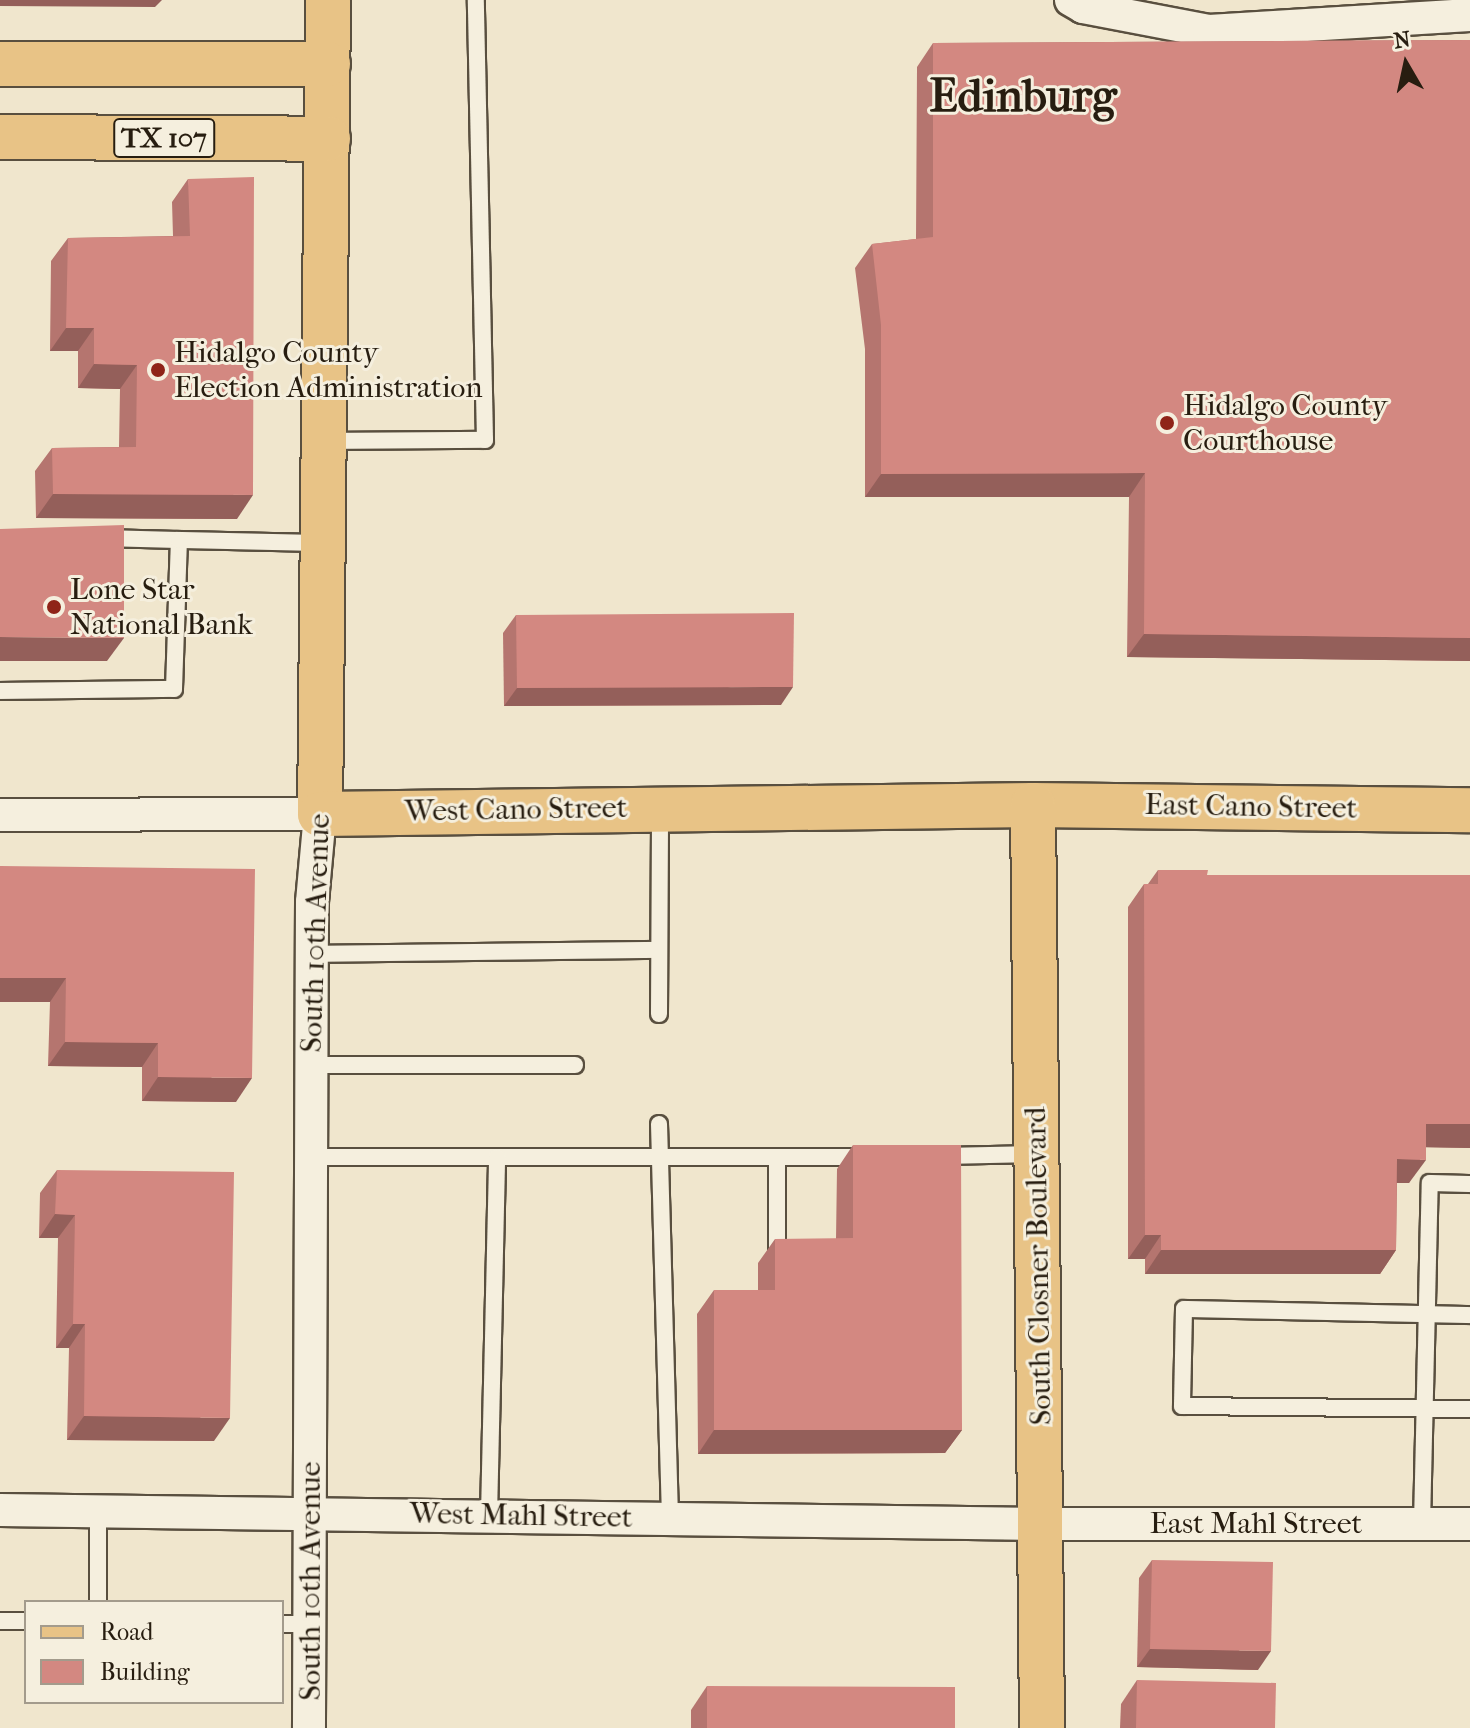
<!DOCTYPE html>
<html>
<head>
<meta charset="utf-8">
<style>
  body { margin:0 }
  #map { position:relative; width:1470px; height:1728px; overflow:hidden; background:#f0e6cd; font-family:"IM FELL French Canon",serif }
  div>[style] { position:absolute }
  .roads { filter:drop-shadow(2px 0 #594f3f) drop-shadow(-2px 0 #594f3f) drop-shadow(0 2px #594f3f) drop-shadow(0 -2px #594f3f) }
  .lane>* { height:16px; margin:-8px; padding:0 8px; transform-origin:8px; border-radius:8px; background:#f5efde }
  .street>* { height:32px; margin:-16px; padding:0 16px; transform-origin:16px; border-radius:16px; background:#f5efde }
  .primary>* { height:44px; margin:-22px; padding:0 22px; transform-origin:22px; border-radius:22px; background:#e8c386 }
  .wall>* { inset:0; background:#b5756f }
  .shaded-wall>* { inset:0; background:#945f5a }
  .building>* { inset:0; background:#d38881 }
  .dots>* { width:22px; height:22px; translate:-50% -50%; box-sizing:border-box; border:4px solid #f5efde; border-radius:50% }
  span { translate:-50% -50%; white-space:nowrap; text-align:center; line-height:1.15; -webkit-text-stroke:6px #f5efde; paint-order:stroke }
  .shield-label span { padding:2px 6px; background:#f5efde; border:2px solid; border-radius:6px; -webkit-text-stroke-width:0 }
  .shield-label { font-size:28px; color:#271d10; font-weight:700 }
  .poi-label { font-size:30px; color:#271d10 }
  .left { translate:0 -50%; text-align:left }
  .street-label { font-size:30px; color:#271d10 }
  .town-label { font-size:46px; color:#271d10; font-weight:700 }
  .legend { position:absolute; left:24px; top:1600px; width:260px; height:104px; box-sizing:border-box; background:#f5efde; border:2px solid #a39b8c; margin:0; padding:10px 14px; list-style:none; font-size:24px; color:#271d10 }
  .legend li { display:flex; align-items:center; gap:16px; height:40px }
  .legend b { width:40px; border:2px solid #a39b8c }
  .north { position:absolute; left:1366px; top:24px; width:80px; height:80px; -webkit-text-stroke:6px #f5efde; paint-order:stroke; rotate:351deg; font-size:22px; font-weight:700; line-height:32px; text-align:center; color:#271d10 }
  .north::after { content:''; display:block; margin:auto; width:28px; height:36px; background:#271d10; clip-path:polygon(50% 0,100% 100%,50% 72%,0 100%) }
</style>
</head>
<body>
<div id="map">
  <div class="roads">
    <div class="lane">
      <i style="left:326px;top:441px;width:159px;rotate:-0.4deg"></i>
      <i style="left:485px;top:440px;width:440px;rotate:-91.2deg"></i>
      <i style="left:102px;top:538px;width:77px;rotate:1.5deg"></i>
      <i style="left:0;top:691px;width:174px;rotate:-0.7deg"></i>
      <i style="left:174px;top:689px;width:149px;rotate:-88.1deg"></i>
      <i style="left:179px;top:540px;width:142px;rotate:1.2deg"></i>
      <i style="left:311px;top:954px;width:347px;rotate:-0.7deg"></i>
      <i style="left:659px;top:1014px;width:201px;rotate:-89.7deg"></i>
      <i style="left:312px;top:1065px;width:263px"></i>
      <i style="left:659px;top:1124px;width:394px;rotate:88.4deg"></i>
      <i style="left:943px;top:1156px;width:93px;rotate:-1.2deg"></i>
      <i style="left:312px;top:1157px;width:552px"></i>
      <i style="left:777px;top:1158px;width:101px;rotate:90deg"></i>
      <i style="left:1470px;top:1315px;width:286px;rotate:-178.8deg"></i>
      <i style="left:1184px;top:1309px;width:97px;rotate:91.2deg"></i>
      <i style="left:1182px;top:1406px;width:288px;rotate:0.6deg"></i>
      <i style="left:489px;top:1515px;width:358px;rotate:-88.7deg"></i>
      <i style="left:1422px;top:1524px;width:341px;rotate:-88.7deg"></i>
      <i style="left:1430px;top:1183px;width:40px;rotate:1.4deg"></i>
      <i style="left:98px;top:1602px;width:91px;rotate:-90deg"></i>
      <i style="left:0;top:1621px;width:26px"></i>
      <i style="left:282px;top:1624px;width:29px"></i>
    </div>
    <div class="street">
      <i style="left:1071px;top:0;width:14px;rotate:30deg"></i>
      <i style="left:1083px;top:7px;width:128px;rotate:10.8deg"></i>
      <i style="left:1209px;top:31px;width:261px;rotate:-3.5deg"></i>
      <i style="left:0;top:815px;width:320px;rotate:-0.2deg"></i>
      <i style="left:320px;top:814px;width:88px;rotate:95.2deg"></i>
      <i style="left:312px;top:902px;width:826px;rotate:90.21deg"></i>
      <i style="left:0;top:1510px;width:1042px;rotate:0.77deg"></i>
      <i style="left:1042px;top:1524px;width:428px"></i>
    </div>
    <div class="primary">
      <i style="left:328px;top:0;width:814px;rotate:90.56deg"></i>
      <i style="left:320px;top:814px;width:713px;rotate:-0.72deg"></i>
      <i style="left:1033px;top:805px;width:437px;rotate:0.7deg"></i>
      <i style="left:0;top:64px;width:328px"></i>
      <i style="left:0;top:137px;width:328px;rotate:0.3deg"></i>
      <i style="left:1033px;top:805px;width:923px;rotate:89.44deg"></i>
    </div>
  </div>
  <div class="wall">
    <i style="clip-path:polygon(1470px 40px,1470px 661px,1127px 657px,1129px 497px,865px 497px,865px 349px,855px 268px,872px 244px,916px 239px,917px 67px,933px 43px)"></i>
    <i style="clip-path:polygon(188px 179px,237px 519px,36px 518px,35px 471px,52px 448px,119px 447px,120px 389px,78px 388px,78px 351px,50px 351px,51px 261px,68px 238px,173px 236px,172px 202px)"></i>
    <i style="clip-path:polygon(516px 615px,781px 705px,504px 706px,503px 633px)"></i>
    <i style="clip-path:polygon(0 866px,236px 1102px,142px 1101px,142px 1067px,48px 1066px,50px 1002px,0 1002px)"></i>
    <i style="clip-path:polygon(1158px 870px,1207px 875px,1470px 875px,1470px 1148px,1426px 1147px,1409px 1183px,1397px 1183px,1396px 1250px,1380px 1274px,1145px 1274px,1145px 1259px,1128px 1259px,1128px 907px,1144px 884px,1148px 884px)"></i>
    <i style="clip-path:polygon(853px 1145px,962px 1430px,945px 1453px,698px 1454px,697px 1314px,714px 1290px,758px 1290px,758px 1263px,775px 1239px,836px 1239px,837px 1169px)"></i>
    <i style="clip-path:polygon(57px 1170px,214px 1441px,67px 1440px,69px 1348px,56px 1348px,58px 1238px,39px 1238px,40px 1193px)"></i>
    <i style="clip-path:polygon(1152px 1560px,1258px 1670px,1137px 1667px,1139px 1578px)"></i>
    <i style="clip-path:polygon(1137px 1680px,1275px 1728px,1120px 1728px,1121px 1704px)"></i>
    <i style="clip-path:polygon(707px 1686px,955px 1728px,691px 1728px,691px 1710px)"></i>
  </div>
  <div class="shaded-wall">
    <i style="clip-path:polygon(0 0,162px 0,155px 7px,0 6px)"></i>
    <i style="clip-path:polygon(66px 328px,94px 328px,78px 351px,50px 351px)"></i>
    <i style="clip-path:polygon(94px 364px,137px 365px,120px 389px,78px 388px)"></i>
    <i style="clip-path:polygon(1145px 473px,1129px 497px,865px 497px,881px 474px)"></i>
    <i style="clip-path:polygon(53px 494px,253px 495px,237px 519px,36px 518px)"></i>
    <i style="clip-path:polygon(1144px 634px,1470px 638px,1470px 661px,1127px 657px)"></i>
    <i style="clip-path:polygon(0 637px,124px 638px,107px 661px,0 661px)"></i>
    <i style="clip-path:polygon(793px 687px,781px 705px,504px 706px,517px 688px)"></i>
    <i style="clip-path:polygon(0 978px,66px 978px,50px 1002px,0 1002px)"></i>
    <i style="clip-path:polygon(65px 1042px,158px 1043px,142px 1067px,48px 1066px)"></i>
    <i style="clip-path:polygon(158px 1077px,252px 1078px,236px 1102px,142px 1101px)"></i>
    <i style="clip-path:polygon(1426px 1124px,1470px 1124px,1470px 1148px,1409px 1147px)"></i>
    <i style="clip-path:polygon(1397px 1159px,1426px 1160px,1409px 1183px,1380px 1183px)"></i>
    <i style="clip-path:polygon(55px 1214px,75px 1215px,58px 1238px,39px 1238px)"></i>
    <i style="clip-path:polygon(1145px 1235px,1161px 1235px,1145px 1259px,1128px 1259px)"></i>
    <i style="clip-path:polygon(1161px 1250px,1396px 1250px,1380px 1274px,1145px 1274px)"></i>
    <i style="clip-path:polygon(73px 1324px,85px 1324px,69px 1348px,56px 1348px)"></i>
    <i style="clip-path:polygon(84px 1416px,230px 1418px,214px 1441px,67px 1440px)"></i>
    <i style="clip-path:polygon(714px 1430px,962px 1430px,945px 1453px,698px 1454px)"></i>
    <i style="clip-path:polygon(1150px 1649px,1271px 1651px,1258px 1670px,1137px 1667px)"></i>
  </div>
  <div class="building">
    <i style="clip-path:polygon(1470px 40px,1470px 638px,1144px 634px,1145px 473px,881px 474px,881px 325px,872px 244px,933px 237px,933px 43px)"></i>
    <i style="clip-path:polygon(254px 177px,253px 495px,53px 494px,52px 448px,136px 447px,137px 365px,94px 364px,94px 328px,66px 328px,68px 238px,190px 236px,188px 179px)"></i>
    <i style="clip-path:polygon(124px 525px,124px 638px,0 637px,0 529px)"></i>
    <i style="clip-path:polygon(794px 613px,793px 687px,517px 688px,516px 615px)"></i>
    <i style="clip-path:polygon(0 866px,255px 869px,252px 1078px,158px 1077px,158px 1043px,65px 1042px,66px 978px,0 978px)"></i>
    <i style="clip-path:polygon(1158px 870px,1208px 870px,1207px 875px,1470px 875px,1470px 1124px,1426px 1124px,1426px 1160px,1397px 1159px,1396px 1250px,1161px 1250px,1161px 1235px,1145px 1235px,1144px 884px,1158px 884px)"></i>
    <i style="clip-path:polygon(853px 1145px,961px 1145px,962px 1430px,714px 1430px,714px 1290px,775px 1290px,775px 1239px,853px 1238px)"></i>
    <i style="clip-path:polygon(57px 1170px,234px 1172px,230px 1418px,84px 1416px,85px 1324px,73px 1324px,75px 1215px,55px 1214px)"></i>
    <i style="clip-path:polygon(1152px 1560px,1273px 1562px,1271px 1651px,1150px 1649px)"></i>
    <i style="clip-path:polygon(1137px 1680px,1276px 1683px,1275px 1728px,1136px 1728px)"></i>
    <i style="clip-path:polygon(707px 1686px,955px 1687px,955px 1728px,707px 1728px)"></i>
  </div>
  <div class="dots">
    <i style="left:158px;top:370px;background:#8f2418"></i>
    <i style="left:1167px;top:423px;background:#8f2418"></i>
    <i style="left:54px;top:607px;background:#8f2418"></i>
  </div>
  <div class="shield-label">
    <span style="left:164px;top:138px">TX 107</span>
  </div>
  <div class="poi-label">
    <span class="left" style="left:174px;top:370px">Hidalgo County<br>Election Administration</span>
    <span class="left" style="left:1183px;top:423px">Hidalgo County<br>Courthouse</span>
    <span class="left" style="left:70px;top:607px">Lone Star<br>National Bank</span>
  </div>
  <div class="street-label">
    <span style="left:1251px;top:807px;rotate:1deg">East Cano Street</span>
    <span style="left:516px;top:810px;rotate:-1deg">West Cano Street</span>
    <span style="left:316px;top:933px;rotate:-88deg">South 10th Avenue</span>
    <span style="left:1039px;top:1266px;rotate:-91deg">South Closner Boulevard</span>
    <span style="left:521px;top:1516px;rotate:1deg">West Mahl Street</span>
    <span style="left:1256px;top:1524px">East Mahl Street</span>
    <span style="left:311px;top:1581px;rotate:-90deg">South 10th Avenue</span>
  </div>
  <div class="town-label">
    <span style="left:1023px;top:96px">Edinburg</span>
  </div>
  <ul class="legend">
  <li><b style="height:10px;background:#e8c386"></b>Road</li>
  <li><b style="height:22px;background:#d38881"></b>Building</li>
  </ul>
  <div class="north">N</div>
</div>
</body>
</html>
